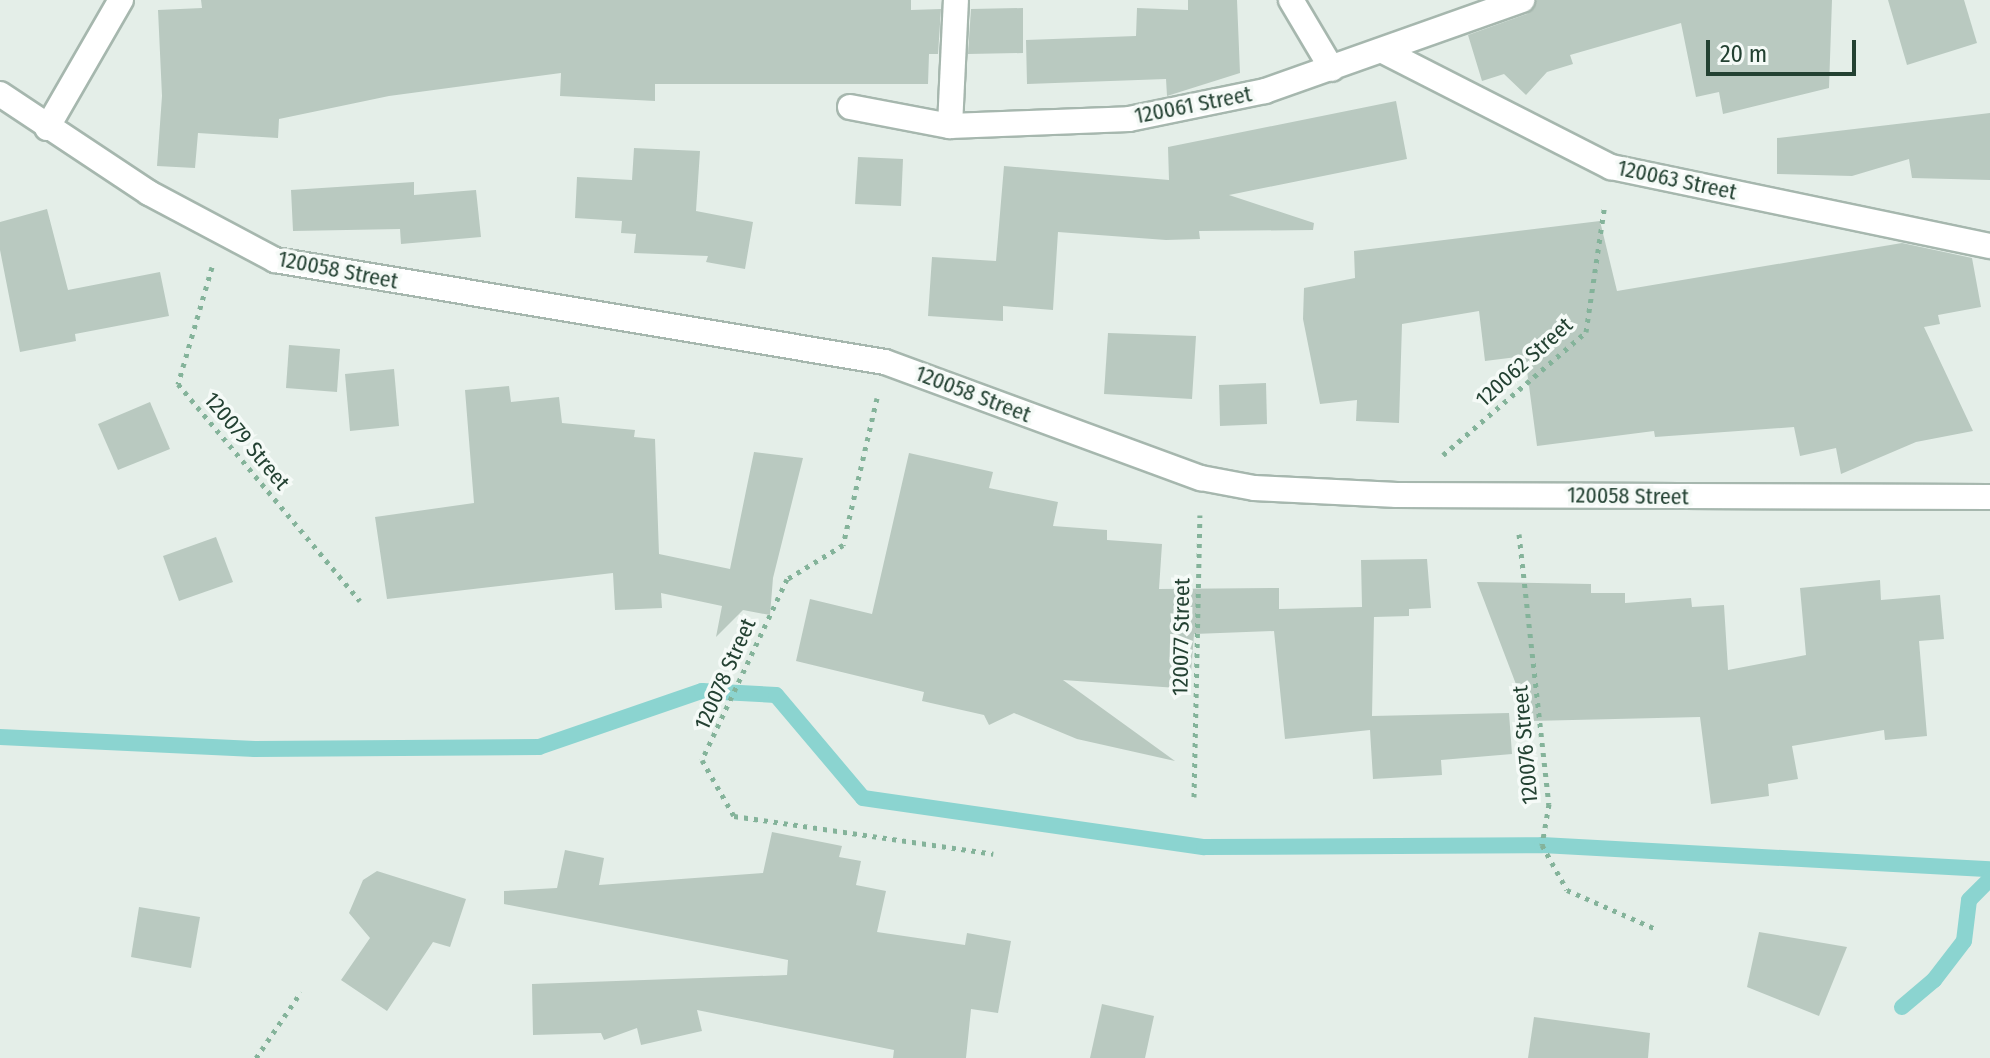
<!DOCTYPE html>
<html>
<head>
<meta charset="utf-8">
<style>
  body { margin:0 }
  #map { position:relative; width:1990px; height:1058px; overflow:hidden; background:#e4eee8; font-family:"Fira Sans Condensed",sans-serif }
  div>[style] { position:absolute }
  .stream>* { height:16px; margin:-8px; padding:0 8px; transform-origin:8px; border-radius:8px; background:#8bd4d0 }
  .building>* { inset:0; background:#b9c9c0 }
  .path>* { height:5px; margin-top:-2.5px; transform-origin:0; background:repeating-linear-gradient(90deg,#84b39a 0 4px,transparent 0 10px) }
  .roads { filter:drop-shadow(2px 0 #a6b7ae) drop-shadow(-2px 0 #a6b7ae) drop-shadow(0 2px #a6b7ae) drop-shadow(0 -2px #a6b7ae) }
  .minor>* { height:24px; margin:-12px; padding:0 12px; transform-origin:12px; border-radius:12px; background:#fff }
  span { translate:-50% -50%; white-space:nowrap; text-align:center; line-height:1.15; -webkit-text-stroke:7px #f5faf7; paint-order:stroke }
  .street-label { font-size:22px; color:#234132 }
  .scale { position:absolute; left:1706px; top:40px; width:150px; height:36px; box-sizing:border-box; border:4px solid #234132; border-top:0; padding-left:10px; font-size:24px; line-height:28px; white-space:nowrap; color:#234132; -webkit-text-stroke:6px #f5faf7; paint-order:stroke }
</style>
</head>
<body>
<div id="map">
  <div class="stream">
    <i style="left:0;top:737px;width:255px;rotate:2.7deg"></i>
    <i style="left:255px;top:749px;width:284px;rotate:-0.4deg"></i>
    <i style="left:539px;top:747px;width:172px;rotate:-19deg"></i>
    <i style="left:702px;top:691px;width:74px;rotate:3.1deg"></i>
    <i style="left:776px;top:695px;width:135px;rotate:49.8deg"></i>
    <i style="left:863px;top:798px;width:345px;rotate:8.2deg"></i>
    <i style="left:1204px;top:847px;width:338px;rotate:-0.3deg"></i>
    <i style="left:1542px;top:845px;width:449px;rotate:3.1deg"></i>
    <i style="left:1902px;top:1007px;width:42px;rotate:-40.2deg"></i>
    <i style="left:1934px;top:980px;width:49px;rotate:-52.4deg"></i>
    <i style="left:1964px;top:941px;width:41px;rotate:-83deg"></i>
    <i style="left:1969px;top:900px;width:30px;rotate:-45deg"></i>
  </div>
  <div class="building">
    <i style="clip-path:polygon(201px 0,911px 0,911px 10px,941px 9px,938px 54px,929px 54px,928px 84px,655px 84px,655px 101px,560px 96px,561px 73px,389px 96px,279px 119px,278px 138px,198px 133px,195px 168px,157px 166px,162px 96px,158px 10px,202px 8px)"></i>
    <i style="clip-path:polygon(1188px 0,1237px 0,1240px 73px,1167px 96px,1166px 79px,1027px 84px,1026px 40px,1136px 36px,1137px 8px,1188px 10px)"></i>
    <i style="clip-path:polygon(1537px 0,1832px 0,1829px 88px,1723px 114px,1719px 92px,1696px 97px,1681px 23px,1570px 55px,1573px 64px,1547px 72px,1526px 95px,1504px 74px,1482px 81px,1468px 35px,1527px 14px)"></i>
    <i style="clip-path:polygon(1888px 0,1964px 0,1977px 43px,1907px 65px)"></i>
    <i style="clip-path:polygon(1023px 8px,1023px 53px,968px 54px,971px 9px)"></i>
    <i style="clip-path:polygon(1396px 101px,1407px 159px,1229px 195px,1314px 223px,1313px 230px,1199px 231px,1200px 239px,1166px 240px,1058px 232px,1053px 310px,1003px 306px,1003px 321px,928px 316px,932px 257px,996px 261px,1004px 166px,1169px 180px,1168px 147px)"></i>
    <i style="clip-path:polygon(1990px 113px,1990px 180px,1912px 178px,1909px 159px,1852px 176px,1777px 174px,1777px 138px)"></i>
    <i style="clip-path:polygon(634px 148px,700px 151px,696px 211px,753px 222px,745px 269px,706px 262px,708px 256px,634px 253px,636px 234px,621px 233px,622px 221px,575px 218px,577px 177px,632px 180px)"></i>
    <i style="clip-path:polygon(858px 157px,903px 159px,901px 206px,855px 204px)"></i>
    <i style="clip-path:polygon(414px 182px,414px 195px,476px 190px,481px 237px,401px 244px,400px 229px,293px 231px,291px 190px)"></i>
    <i style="clip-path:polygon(47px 209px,68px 290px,160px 272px,169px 316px,75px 334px,76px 341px,20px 352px,0 250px,0 222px)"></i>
    <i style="clip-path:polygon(1600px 221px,1617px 291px,1902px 243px,1972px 258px,1981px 307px,1938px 315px,1940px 324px,1924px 327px,1973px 431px,1916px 442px,1841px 474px,1836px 448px,1800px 456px,1794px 427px,1655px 437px,1654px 431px,1537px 446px,1525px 356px,1485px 361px,1479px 311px,1402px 324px,1399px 423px,1356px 421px,1357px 400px,1320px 404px,1303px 319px,1304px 288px,1355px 278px,1354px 251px)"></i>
    <i style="clip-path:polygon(1108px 333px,1196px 336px,1192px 399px,1104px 394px)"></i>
    <i style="clip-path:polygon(289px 345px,340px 349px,337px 392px,286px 388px)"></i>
    <i style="clip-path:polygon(394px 369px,399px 426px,350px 431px,345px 374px)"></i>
    <i style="clip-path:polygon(1266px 383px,1267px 424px,1220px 426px,1219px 385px)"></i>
    <i style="clip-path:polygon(509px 386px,511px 402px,559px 397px,562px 423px,635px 430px,634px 437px,655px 439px,659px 554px,730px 569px,754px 452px,803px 458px,773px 578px,770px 615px,743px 610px,716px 637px,722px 606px,661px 593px,662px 608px,615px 610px,613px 573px,387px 599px,375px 517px,474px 503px,465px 390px)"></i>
    <i style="clip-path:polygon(150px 402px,170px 449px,118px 470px,98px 424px)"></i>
    <i style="clip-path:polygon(909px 453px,993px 472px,989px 488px,1058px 502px,1053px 526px,1107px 530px,1107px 540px,1162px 544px,1159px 589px,1279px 588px,1279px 609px,1362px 607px,1361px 560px,1427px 559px,1431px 608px,1409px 609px,1409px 616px,1374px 617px,1372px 716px,1509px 713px,1512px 754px,1441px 760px,1442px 775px,1373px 779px,1370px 730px,1285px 739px,1274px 631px,1194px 634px,1191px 673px,1179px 671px,1177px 688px,1063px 680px,1175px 761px,1077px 739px,1014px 713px,989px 725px,984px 715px,922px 701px,924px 692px,796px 661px,810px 599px,872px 614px)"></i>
    <i style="clip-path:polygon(216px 537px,233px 582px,179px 601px,163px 556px)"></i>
    <i style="clip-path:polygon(1880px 580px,1881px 600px,1940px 595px,1944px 639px,1919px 641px,1927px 736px,1885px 740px,1884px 730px,1792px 746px,1798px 779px,1768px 784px,1769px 796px,1711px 804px,1700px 717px,1530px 721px,1477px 582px,1591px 584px,1591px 593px,1625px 593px,1625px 603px,1691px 598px,1692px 607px,1724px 605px,1728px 670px,1806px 655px,1800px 588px)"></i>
    <i style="clip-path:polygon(772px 832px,842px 846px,839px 857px,861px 861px,856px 885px,886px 891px,877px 932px,965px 945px,967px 933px,1011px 941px,998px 1013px,971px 1009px,966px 1058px,893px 1058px,894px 1050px,697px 1010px,702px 1031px,641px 1045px,637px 1028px,604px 1040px,601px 1033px,533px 1035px,532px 984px,787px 975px,788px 960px,504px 904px,504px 891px,557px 888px,565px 850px,604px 858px,599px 885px,763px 873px)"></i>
    <i style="clip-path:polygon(377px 871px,466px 899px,450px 947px,433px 942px,387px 1011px,341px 980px,370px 938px,349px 913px,363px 880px)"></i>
    <i style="clip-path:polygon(139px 907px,200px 917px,191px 968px,131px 957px)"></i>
    <i style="clip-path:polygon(1759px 932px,1847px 947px,1819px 1016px,1747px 987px)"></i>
    <i style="clip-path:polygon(1102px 1004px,1154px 1016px,1145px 1058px,1090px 1058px)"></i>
    <i style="clip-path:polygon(1534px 1017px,1650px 1033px,1648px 1058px,1528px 1058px)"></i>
  </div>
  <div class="path">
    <i style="left:212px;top:267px;width:122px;rotate:106.2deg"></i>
    <i style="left:178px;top:384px;width:283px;rotate:50deg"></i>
    <i style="left:877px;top:398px;width:151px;rotate:103deg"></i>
    <i style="left:843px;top:545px;width:66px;rotate:148.7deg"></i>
    <i style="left:787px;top:579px;width:200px;rotate:115.2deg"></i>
    <i style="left:702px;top:760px;width:64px;rotate:60.3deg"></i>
    <i style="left:734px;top:816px;width:262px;rotate:8.3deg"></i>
    <i style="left:1443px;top:455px;width:189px;rotate:-40.7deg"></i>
    <i style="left:1586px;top:332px;width:129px;rotate:-81.6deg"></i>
    <i style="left:1519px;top:534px;width:272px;rotate:83.7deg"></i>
    <i style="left:1549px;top:804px;width:42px;rotate:99.7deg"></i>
    <i style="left:1542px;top:845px;width:51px;rotate:60.9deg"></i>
    <i style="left:1567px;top:890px;width:99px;rotate:23.7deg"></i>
    <i style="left:1194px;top:797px;width:282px;rotate:-88.8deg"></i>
    <i style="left:256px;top:1058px;width:80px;rotate:-55.7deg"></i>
  </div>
  <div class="roads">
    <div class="minor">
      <i style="left:1291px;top:0;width:80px;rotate:59.3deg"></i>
      <i style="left:1385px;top:52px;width:254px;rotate:27deg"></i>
      <i style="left:1611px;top:167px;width:387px;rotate:11.8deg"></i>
      <i style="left:0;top:94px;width:179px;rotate:33.6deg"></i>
      <i style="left:149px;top:193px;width:143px;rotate:28deg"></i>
      <i style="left:275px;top:260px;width:618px;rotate:9.49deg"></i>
      <i style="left:885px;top:362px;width:337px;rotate:20.2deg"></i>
      <i style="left:1201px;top:478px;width:54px;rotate:10.7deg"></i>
      <i style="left:1254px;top:488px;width:143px;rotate:2.8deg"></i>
      <i style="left:1397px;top:495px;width:593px;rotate:0.19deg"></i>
      <i style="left:850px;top:107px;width:102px;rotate:10.8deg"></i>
      <i style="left:950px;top:126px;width:179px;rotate:-2.2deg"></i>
      <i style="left:1129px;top:119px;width:139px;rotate:-11.6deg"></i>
      <i style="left:1265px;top:91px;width:273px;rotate:-19.5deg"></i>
      <i style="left:950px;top:126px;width:126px;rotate:-87.3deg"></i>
      <i style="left:47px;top:128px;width:148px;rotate:-60deg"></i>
    </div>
  </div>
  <div class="street-label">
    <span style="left:1193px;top:105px;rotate:-11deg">120061 Street</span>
    <span style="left:1677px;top:180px;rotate:12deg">120063 Street</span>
    <span style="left:338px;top:270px;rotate:11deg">120058 Street</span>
    <span style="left:1524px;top:362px;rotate:-42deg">120062 Street</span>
    <span style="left:973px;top:394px;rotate:21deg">120058 Street</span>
    <span style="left:247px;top:441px;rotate:50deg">120079 Street</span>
    <span style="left:1628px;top:496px;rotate:1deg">120058 Street</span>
    <span style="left:1181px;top:637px;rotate:-89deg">120077 Street</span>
    <span style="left:725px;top:674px;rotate:-66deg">120078 Street</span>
    <span style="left:1525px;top:745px;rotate:-95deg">120076 Street</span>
  </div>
  <div class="scale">20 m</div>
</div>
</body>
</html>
